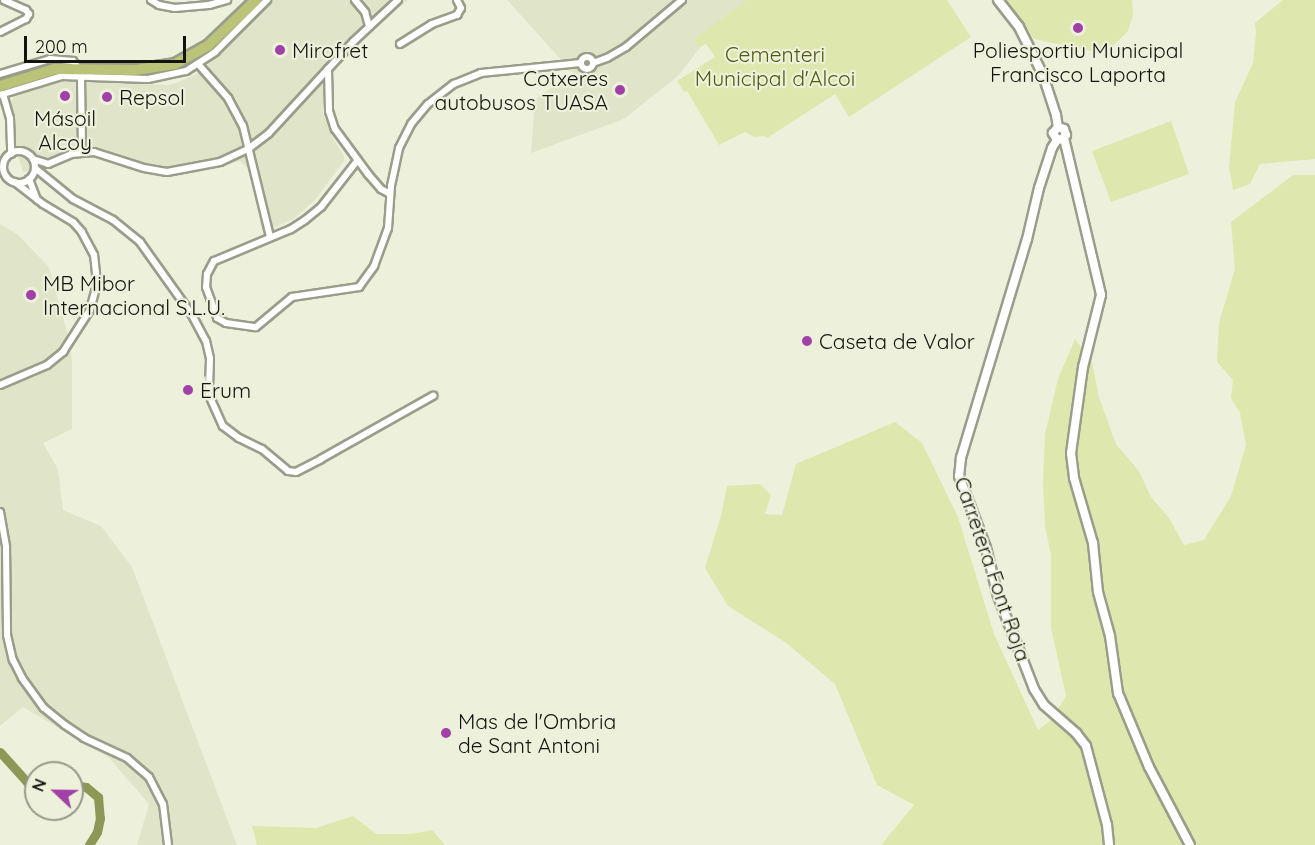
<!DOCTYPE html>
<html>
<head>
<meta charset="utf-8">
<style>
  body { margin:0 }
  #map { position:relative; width:1315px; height:845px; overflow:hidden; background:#edf1dc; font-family:Quicksand,sans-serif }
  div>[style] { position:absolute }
  .built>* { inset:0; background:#e0e5c9 }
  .green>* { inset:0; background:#dde7ae }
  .river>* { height:9px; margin:-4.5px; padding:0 4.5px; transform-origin:4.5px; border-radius:4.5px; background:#8e9755 }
  .roads { filter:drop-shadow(2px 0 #9a9d8a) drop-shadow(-2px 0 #9a9d8a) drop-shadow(0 2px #9a9d8a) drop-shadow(0 -2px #9a9d8a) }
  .minor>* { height:6px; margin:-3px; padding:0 3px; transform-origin:3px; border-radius:3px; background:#fff }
  .minor>.ring { margin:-3px; padding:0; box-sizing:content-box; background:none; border:6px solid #fff; border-radius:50% }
  .tertiary>* { height:8px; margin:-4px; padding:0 4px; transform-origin:4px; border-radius:4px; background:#fff }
  .primary>* { height:10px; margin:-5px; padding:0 5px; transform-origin:5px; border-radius:5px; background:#bbc378 }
  .dots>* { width:16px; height:16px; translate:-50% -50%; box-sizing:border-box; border:3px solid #edf1dc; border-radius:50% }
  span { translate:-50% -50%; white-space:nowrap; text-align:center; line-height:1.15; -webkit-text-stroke:4.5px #edf1dc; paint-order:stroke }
  .poi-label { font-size:21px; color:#13140d }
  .left { translate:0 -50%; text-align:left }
  .right { translate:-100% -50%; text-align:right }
  .park-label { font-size:21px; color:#525a0c }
  .street-label { font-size:21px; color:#13140d }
  .north { position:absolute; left:24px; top:761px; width:60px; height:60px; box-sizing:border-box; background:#edf1dc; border:2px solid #969989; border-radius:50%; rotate:292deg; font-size:16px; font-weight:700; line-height:24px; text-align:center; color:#13140d }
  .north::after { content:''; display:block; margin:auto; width:21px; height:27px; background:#a140a7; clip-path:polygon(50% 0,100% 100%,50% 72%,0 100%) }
  .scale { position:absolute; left:24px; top:36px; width:162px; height:27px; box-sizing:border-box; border:3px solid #13140d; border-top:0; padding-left:8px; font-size:18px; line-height:21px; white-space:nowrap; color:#13140d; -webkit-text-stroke:4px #edf1dc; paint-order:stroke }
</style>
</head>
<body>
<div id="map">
  <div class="built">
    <i style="clip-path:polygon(274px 0,408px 0,373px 29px,323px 82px,323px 113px,332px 136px,344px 156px,344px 161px,315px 200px,295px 218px,263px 233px,248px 169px,240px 161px,192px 173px,166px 175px,141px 172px,104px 159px,82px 156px,23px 172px,13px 140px,11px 101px,15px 95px,40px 85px,64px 81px,168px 85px,176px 83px,197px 74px,207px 66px)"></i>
    <i style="clip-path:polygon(507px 0,757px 0,710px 35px,678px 76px,624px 119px,531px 153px,535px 99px,573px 73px)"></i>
    <i style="clip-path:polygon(0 224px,17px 234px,49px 267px,68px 335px,72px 358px,72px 429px,43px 443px,58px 469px,63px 510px,101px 526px,132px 567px,237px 845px,137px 845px,149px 804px,109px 758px,23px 707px,0 726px)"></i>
  </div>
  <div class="green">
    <i style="clip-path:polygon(747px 0,947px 0,971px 37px,849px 117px,835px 94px,767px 138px,765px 136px,754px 137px,745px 132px,719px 145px,687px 91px,684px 92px,677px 81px,715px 57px,706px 44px,699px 47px,693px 40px)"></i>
    <i style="clip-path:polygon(1006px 0,1132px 0,1133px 15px,1128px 31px,1114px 45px,1103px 51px,1090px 51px,1034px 39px)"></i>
    <i style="clip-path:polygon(1283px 0,1315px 0,1315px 159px,1260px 164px,1250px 184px,1233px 190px,1229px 167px,1235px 102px,1253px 63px,1256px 33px,1255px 23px)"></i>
    <i style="clip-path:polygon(1171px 121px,1189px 174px,1111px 202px,1092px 151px)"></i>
    <i style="clip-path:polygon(1293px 175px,1315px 175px,1315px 845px,881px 845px,914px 805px,877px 785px,835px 684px,785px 642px,728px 606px,705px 568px,721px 516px,727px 486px,760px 484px,771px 495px,765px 514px,782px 515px,796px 464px,895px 422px,922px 443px,958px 517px,994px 634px,1038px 730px,1049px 722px,1066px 696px,1051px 628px,1051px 555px,1045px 526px,1043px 483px,1045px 434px,1058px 379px,1075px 339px,1092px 362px,1099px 397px,1116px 444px,1139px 471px,1151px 497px,1169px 518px,1184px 545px,1204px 540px,1231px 496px,1246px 445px,1240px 413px,1231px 398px,1233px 380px,1217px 362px,1219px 323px,1235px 269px,1231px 222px)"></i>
    <i style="clip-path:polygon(353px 816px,376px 834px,411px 834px,432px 830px,445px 845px,257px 845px,252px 826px,316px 828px)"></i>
  </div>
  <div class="river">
    <i style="left:0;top:752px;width:42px;rotate:47.9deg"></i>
    <i style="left:28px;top:783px;width:9px;rotate:21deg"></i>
    <i style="left:72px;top:785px;width:14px;rotate:8deg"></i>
    <i style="left:86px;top:787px;width:16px;rotate:40deg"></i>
    <i style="left:98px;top:797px;width:21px;rotate:85deg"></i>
    <i style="left:100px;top:818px;width:14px;rotate:102deg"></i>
    <i style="left:97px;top:832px;width:15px;rotate:122deg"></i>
  </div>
  <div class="roads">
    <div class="minor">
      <i style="left:151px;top:0;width:9px;rotate:32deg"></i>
      <i style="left:159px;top:5px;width:16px;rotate:11deg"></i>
      <i style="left:175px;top:8px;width:34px;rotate:-5deg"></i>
      <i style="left:209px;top:5px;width:19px;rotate:-16deg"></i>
      <i style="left:355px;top:0;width:16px;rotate:50deg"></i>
      <i style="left:365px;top:12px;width:15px;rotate:74deg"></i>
      <i style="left:0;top:32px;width:29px;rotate:-27deg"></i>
      <i style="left:26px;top:19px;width:6px;rotate:-59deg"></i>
      <i style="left:29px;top:14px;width:5px;rotate:-127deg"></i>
      <i style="left:26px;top:10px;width:24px;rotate:-156deg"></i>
      <i style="left:400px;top:44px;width:38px;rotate:-32deg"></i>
      <i style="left:432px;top:24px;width:27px;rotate:-20deg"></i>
      <i style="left:457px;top:15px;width:8px;rotate:-60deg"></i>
      <i style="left:461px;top:8px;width:9px;rotate:-117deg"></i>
      <i class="ring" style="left:581px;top:57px;width:6px;height:6px"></i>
      <i style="left:593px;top:63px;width:15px;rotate:-20deg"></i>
      <i style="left:607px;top:58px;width:22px;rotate:-30deg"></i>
      <i style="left:626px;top:47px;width:73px;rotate:-40deg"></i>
      <i style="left:199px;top:65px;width:44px;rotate:48.7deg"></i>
      <i style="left:228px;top:98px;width:32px;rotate:62deg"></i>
      <i style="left:243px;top:126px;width:114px;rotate:76.3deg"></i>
      <i style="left:328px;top:69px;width:42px;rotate:88.6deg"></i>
      <i style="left:329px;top:111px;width:19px;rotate:72deg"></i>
      <i style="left:335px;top:129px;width:56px;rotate:53.7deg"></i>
      <i style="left:368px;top:174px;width:20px;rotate:49deg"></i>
      <i style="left:381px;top:189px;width:10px;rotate:29deg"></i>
      <i style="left:0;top:74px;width:52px;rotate:-16.7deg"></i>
      <i style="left:50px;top:59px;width:23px;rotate:5deg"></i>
      <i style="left:73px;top:61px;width:9px;rotate:54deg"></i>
      <i style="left:81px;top:76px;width:76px;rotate:89.2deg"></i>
      <i style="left:3px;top:94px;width:25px;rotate:74deg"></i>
      <i style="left:10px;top:118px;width:36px;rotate:88deg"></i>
      <i style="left:0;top:95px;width:65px;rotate:-17deg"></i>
      <i style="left:62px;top:76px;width:86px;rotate:2deg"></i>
      <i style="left:148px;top:79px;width:39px;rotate:-12deg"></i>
      <i style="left:186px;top:71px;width:35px;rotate:-33deg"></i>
      <i style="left:215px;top:52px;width:74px;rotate:-45deg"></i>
      <i class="ring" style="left:3px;top:151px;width:26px;height:26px"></i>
      <i style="left:33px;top:159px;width:16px;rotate:18deg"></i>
      <i style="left:48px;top:164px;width:25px;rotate:-23deg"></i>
      <i style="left:71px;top:154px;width:23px;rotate:-5deg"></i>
      <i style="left:94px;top:152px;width:52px;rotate:17.7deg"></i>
      <i style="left:144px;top:168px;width:23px;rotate:10deg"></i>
      <i style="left:167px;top:172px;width:54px;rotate:-10.7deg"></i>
      <i style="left:220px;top:162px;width:31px;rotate:-25deg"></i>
      <i style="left:248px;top:149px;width:26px;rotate:-37deg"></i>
      <i style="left:269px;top:133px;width:125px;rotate:-47.3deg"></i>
      <i style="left:354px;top:41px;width:60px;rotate:-43deg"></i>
      <i style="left:357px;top:161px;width:58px;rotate:128deg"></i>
      <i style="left:321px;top:207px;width:21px;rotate:141deg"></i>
      <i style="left:305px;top:220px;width:17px;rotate:147deg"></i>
      <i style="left:291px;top:229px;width:83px;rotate:157.4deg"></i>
      <i style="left:214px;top:261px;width:15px;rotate:118deg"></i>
      <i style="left:207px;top:274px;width:13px;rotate:94deg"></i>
      <i style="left:206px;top:287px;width:33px;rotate:70deg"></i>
      <i style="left:217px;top:318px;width:10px;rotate:29deg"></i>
      <i style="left:226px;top:323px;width:30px;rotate:8deg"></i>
      <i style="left:256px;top:327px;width:47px;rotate:-39.8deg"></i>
      <i style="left:292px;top:297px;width:68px;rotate:-8.5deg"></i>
      <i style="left:359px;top:287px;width:26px;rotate:-54deg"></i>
      <i style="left:374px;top:266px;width:40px;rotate:-69.8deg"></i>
      <i style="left:388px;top:228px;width:42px;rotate:-85.9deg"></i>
      <i style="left:391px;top:186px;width:39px;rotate:-78deg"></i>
      <i style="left:399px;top:148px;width:27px;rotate:-63deg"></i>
      <i style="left:411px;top:124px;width:26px;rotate:-50deg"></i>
      <i style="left:428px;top:104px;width:33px;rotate:-38deg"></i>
      <i style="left:454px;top:84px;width:29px;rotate:-22deg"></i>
      <i style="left:481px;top:73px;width:100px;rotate:-5.7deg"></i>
      <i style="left:35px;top:168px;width:49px;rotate:39.2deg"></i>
      <i style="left:73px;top:199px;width:45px;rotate:27.7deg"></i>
      <i style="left:113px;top:220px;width:35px;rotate:39deg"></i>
      <i style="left:140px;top:242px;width:90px;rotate:54.5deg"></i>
      <i style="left:192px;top:315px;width:30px;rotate:62deg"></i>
      <i style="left:206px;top:341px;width:18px;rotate:77deg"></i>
      <i style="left:210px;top:359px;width:36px;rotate:92deg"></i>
      <i style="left:209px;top:395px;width:34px;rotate:66deg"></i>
      <i style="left:223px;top:426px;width:20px;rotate:37deg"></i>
      <i style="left:239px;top:438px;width:25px;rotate:26deg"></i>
      <i style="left:262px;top:449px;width:34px;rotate:40deg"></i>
      <i style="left:288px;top:471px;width:8px;rotate:7deg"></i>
      <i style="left:296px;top:472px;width:28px;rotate:-27deg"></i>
      <i style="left:321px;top:459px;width:129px;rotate:-29.4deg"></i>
      <i style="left:29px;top:179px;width:22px;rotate:69deg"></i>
      <i style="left:0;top:385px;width:51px;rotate:-23.1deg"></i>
      <i style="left:47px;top:365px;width:21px;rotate:-39deg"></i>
      <i style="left:63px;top:352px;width:50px;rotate:-57.3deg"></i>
      <i style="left:90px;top:310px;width:28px;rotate:-75deg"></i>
      <i style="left:97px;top:283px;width:28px;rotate:-96deg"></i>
      <i style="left:94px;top:255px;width:26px;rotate:-118deg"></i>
      <i style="left:82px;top:232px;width:13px;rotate:-132deg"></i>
      <i style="left:73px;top:222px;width:35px;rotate:-149deg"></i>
      <i style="left:43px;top:204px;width:36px;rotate:-142deg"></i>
      <i style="left:0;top:512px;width:36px;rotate:80deg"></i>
      <i style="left:6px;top:547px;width:88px;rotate:89.3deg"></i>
      <i style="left:7px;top:635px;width:26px;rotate:77deg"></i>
      <i style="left:13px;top:660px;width:20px;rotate:63deg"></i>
      <i style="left:22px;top:678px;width:37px;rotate:54deg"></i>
      <i style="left:44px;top:708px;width:27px;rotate:39deg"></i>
      <i style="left:65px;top:725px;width:23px;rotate:34deg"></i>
      <i style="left:84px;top:738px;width:47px;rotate:24.9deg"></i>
      <i style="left:127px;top:758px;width:29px;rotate:41deg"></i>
      <i style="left:149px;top:777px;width:30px;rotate:63deg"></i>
      <i style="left:163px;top:804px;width:41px;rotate:83deg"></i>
    </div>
    <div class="tertiary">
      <i style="left:998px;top:0;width:34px;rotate:52deg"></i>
      <i style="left:1019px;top:27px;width:54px;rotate:63.4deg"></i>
      <i style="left:1043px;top:75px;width:42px;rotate:72deg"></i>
      <i style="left:1056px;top:115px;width:12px;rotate:81deg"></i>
      <i style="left:1058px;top:127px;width:8px;rotate:130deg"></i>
      <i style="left:1053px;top:133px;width:8px;rotate:60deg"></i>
      <i style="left:1058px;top:127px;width:6px;rotate:18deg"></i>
      <i style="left:1064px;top:129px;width:6px;rotate:72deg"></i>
      <i style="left:1066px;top:135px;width:6px;rotate:135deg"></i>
      <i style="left:1062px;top:139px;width:5px;rotate:169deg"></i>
      <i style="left:1057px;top:140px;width:9px;rotate:122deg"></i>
      <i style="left:1052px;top:148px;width:42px;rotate:108deg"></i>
      <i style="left:1039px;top:188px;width:52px;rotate:103.2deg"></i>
      <i style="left:1027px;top:239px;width:229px;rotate:106.8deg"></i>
      <i style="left:961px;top:458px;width:18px;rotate:96deg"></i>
      <i style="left:959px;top:476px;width:77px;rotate:69.4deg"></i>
      <i style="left:986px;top:548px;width:49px;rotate:76deg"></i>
      <i style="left:998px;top:596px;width:100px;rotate:68.8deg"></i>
      <i style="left:1034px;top:689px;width:19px;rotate:58deg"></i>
      <i style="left:1044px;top:705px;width:43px;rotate:41.2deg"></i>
      <i style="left:1076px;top:733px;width:16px;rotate:52deg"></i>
      <i style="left:1086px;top:746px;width:82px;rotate:75.1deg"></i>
      <i style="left:1107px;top:825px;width:20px;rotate:84deg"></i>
      <i style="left:1064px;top:138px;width:161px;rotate:76.7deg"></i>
      <i style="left:1101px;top:295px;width:74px;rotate:104deg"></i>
      <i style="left:1083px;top:367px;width:87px;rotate:97.9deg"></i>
      <i style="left:1071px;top:453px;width:25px;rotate:83deg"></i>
      <i style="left:1074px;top:478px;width:68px;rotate:73.7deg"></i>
      <i style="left:1093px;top:543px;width:49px;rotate:84.2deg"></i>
      <i style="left:1098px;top:592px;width:46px;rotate:74.7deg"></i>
      <i style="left:1110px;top:636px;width:58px;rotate:82deg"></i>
      <i style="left:1118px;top:693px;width:80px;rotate:67.3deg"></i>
      <i style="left:1149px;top:767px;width:88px;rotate:62.3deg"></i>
    </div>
    <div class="primary">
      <i style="left:0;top:86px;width:58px;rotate:-17.2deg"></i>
      <i style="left:55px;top:69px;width:80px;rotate:0.7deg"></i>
      <i style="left:135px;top:70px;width:40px;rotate:-8.5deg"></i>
      <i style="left:175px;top:64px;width:39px;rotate:-29deg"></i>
      <i style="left:209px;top:45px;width:65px;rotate:-43.8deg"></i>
    </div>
  </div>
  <div class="dots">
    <i style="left:1078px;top:28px;background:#a140a7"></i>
    <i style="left:280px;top:50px;background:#a140a7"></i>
    <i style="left:620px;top:90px;background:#a140a7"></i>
    <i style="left:65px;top:96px;background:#a140a7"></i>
    <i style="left:107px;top:97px;background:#a140a7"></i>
    <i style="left:31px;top:295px;background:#a140a7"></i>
    <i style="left:807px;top:341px;background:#a140a7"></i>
    <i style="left:188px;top:390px;background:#a140a7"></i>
    <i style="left:446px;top:733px;background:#a140a7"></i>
  </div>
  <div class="poi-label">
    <span class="left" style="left:292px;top:50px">Mirofret</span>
    <span style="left:1078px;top:62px">Poliesportiu Municipal<br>Francisco Laporta</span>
    <span class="right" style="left:608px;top:90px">Cotxeres<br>autobusos TUASA</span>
    <span class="left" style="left:119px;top:97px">Repsol</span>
    <span style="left:65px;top:130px">Másoil<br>Alcoy</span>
    <span class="left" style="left:43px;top:295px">MB Mibor<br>Internacional S.L.U.</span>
    <span class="left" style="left:819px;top:341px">Caseta de Valor</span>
    <span class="left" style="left:200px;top:390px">Erum</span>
    <span class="left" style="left:458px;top:733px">Mas de l'Ombria<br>de Sant Antoni</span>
  </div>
  <div class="park-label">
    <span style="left:775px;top:66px">Cementeri<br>Municipal d'Alcoi</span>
  </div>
  <div class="street-label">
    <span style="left:993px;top:569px;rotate:71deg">Carretera Font Roja</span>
  </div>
  <div class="north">N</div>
  <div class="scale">200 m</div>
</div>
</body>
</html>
